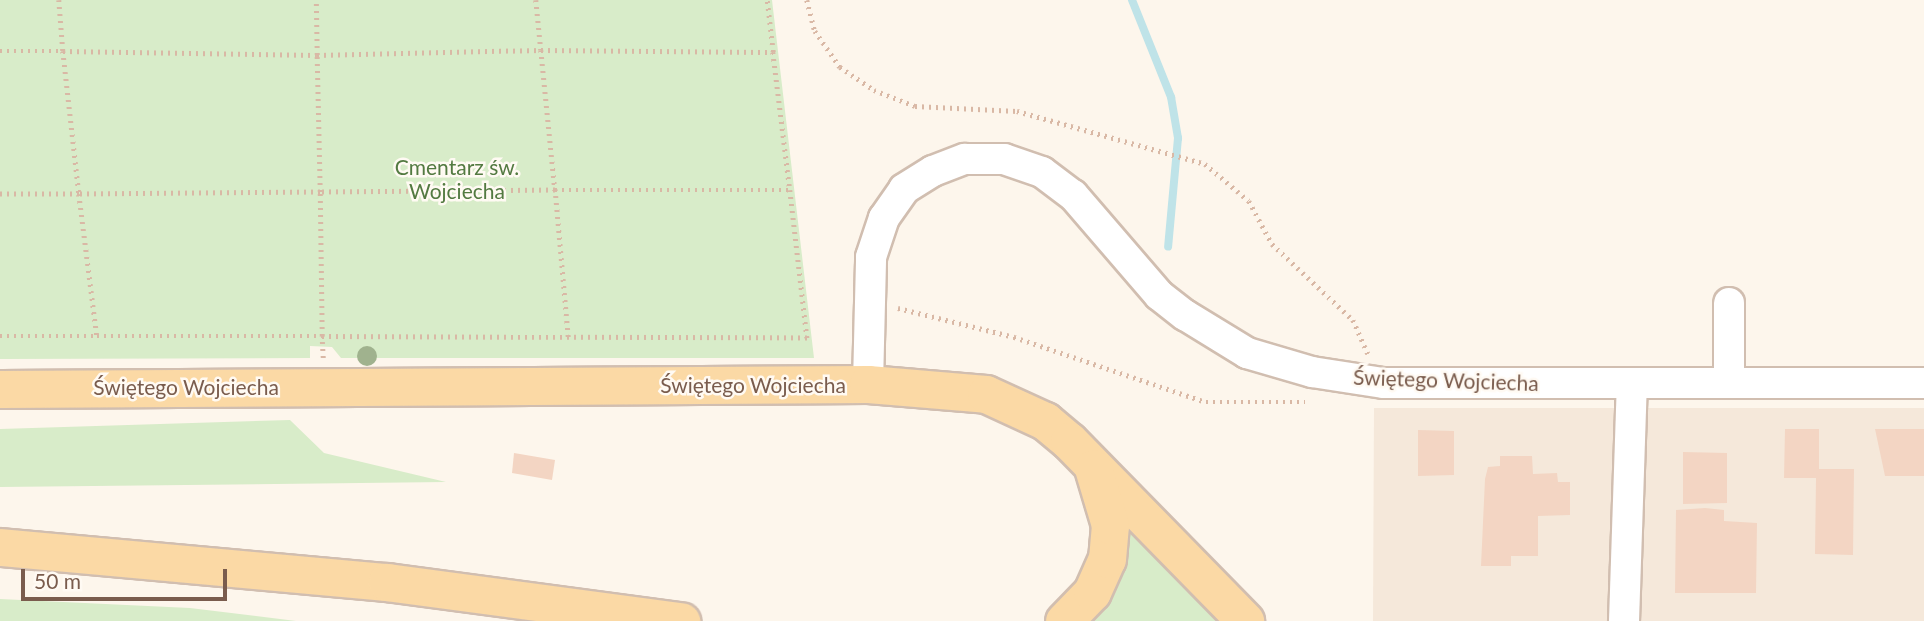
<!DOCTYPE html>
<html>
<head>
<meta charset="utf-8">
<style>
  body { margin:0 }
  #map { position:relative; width:1924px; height:621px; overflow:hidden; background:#fdf6ec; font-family:Lato,sans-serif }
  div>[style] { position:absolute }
  .residential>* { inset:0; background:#f5e8da }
  .green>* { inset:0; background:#d8ecc9 }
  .stream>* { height:8px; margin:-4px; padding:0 4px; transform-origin:4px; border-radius:4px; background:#bfe3e8 }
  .building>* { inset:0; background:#f3d5c3 }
  .path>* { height:4.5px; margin-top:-2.25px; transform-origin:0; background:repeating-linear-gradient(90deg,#d9b8a5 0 2px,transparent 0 7px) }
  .roads { filter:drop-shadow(2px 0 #d1beb0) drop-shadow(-2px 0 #d1beb0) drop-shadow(0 2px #d1beb0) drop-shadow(0 -2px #d1beb0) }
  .minor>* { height:30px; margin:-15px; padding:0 15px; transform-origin:15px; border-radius:15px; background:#fff }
  .major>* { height:37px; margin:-18.5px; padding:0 18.5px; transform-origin:18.5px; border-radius:18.5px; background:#fbd9a5 }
  .trees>* { width:20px; height:20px; margin:-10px; border-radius:50%; background:#a0b28e }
  span { translate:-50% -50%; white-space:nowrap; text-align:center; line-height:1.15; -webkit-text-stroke:5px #fffaf3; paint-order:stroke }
  .park-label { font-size:21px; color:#537a41 }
  .street-label { font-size:21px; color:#7a5c4d }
  .scale { position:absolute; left:21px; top:569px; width:206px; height:32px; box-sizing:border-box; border:4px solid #7a5c4d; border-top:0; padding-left:9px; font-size:21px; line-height:24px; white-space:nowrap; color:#7a5c4d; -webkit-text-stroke:5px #fffaf3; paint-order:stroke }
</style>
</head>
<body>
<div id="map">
  <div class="residential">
    <i style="clip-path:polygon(1374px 408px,1924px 408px,1924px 621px,1373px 621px)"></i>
  </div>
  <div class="green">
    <i style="clip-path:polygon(0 0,772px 0,814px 358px,341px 358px,332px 347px,310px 346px,310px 358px,0 359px)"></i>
    <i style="clip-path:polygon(290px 420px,324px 453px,446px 482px,0 487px,0 429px)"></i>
    <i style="clip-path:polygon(1123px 519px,1228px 621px,1086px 621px)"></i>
    <i style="clip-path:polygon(0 599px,190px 608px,296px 621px,0 621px)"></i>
  </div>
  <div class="stream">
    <i style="left:1132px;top:0;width:105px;rotate:68.1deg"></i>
    <i style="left:1171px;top:97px;width:42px;rotate:80.3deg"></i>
    <i style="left:1178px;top:138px;width:109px;rotate:95.2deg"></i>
  </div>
  <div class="building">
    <i style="clip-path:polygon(1785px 429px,1819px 429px,1819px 469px,1854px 469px,1853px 555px,1815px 554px,1816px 478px,1784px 478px)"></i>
    <i style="clip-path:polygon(1875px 429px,1924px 429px,1924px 476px,1885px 476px)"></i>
    <i style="clip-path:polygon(1418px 430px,1454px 431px,1454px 475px,1418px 476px)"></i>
    <i style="clip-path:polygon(1683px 452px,1727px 453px,1727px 503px,1683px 504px)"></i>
    <i style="clip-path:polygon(514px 453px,555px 460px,552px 480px,512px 473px)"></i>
    <i style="clip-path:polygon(1500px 456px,1532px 456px,1533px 474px,1557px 473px,1558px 482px,1570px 482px,1570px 515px,1538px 516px,1538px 556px,1511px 556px,1511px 566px,1481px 566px,1485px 479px,1488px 467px,1500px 466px)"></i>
    <i style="clip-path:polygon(1705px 508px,1724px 510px,1724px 521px,1757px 523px,1756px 593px,1675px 593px,1676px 510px)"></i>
  </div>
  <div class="path">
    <i style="left:59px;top:0;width:51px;rotate:85.5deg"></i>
    <i style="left:63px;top:51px;width:254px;rotate:0.9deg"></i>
    <i style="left:317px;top:55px;width:55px;rotate:-91deg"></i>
    <i style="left:536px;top:0;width:50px;rotate:84.3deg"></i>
    <i style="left:541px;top:50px;width:232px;rotate:0.5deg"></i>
    <i style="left:773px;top:52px;width:52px;rotate:-96.6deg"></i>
    <i style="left:807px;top:0;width:32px;rotate:76deg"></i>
    <i style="left:815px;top:31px;width:44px;rotate:55.2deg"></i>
    <i style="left:840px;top:67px;width:41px;rotate:34.1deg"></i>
    <i style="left:874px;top:90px;width:44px;rotate:21.3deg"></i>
    <i style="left:915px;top:106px;width:102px;rotate:2.8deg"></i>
    <i style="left:1017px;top:111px;width:195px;rotate:15.7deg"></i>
    <i style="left:1205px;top:164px;width:57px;rotate:40.1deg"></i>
    <i style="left:1249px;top:201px;width:49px;rotate:61.9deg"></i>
    <i style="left:1272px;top:244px;width:111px;rotate:43.2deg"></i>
    <i style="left:1353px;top:320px;width:37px;rotate:66deg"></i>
    <i style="left:0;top:51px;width:63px"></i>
    <i style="left:63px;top:51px;width:144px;rotate:83.6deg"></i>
    <i style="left:79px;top:194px;width:79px;rotate:180deg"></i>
    <i style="left:773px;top:52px;width:139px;rotate:83deg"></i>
    <i style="left:898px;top:308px;width:120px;rotate:14deg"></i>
    <i style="left:1014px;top:337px;width:203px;rotate:18.7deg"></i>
    <i style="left:1206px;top:402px;width:99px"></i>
    <i style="left:0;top:336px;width:97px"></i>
    <i style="left:323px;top:358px;width:22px;rotate:-93deg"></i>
    <i style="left:322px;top:336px;width:144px;rotate:-90.8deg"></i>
    <i style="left:320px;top:192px;width:137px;rotate:-91.3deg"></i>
    <i style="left:317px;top:55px;width:224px;rotate:-1.3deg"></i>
    <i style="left:541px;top:50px;width:141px;rotate:84.3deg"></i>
    <i style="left:555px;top:190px;width:235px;rotate:179.5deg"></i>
    <i style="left:320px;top:192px;width:241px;rotate:179.5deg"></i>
    <i style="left:79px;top:194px;width:143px;rotate:82.8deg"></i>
    <i style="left:97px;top:336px;width:225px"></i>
    <i style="left:322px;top:336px;width:246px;rotate:0.2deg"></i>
    <i style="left:568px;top:337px;width:148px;rotate:-95.1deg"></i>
    <i style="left:555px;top:190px;width:235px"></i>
    <i style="left:790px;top:190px;width:149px;rotate:83.4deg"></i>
    <i style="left:807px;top:338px;width:239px;rotate:-179.8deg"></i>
  </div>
  <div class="roads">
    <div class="minor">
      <i style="left:1729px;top:303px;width:80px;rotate:90deg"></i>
      <i style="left:868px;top:384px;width:127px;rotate:-88.6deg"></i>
      <i style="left:871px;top:257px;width:41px;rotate:-71.6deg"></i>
      <i style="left:884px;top:218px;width:35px;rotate:-55deg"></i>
      <i style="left:904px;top:189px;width:34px;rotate:-32deg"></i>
      <i style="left:933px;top:171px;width:34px;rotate:-21deg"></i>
      <i style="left:965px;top:159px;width:39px"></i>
      <i style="left:1004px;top:159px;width:40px;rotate:18.9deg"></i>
      <i style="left:1042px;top:172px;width:39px;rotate:37deg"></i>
      <i style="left:1073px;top:195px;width:132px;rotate:49.3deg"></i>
      <i style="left:1159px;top:295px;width:33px;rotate:38deg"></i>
      <i style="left:1185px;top:315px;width:73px;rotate:31.5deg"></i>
      <i style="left:1247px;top:353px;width:68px;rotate:16.3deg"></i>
      <i style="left:1312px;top:372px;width:72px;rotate:8.8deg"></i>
      <i style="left:1383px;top:383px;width:541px"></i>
      <i style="left:1624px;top:621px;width:238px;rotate:-88.1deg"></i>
    </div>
    <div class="major">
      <i style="left:0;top:389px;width:868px;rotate:-0.33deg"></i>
      <i style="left:868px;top:384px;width:118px;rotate:4.8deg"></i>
      <i style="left:986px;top:394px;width:65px;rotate:24.6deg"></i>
      <i style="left:1045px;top:421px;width:31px;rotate:40deg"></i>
      <i style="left:1069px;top:441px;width:252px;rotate:45.6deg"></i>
      <i style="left:0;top:547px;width:389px;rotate:5.2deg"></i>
      <i style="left:387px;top:582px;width:297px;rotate:7.6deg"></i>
      <i style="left:1064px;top:621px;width:40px;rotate:-46deg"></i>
      <i style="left:1092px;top:592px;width:36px;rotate:-66deg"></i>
      <i style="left:1107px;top:559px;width:34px;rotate:-85deg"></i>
      <i style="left:1110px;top:525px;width:59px;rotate:-106.6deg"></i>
    </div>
  </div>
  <div class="trees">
    <i style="left:367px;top:356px"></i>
  </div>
  <div class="park-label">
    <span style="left:457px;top:179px">Cmentarz św.<br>Wojciecha</span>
  </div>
  <div class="street-label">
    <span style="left:1446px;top:380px;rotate:2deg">Świętego Wojciecha</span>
    <span style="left:753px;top:385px">Świętego Wojciecha</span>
    <span style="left:186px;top:387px">Świętego Wojciecha</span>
  </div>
  <div class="scale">50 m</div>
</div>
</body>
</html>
